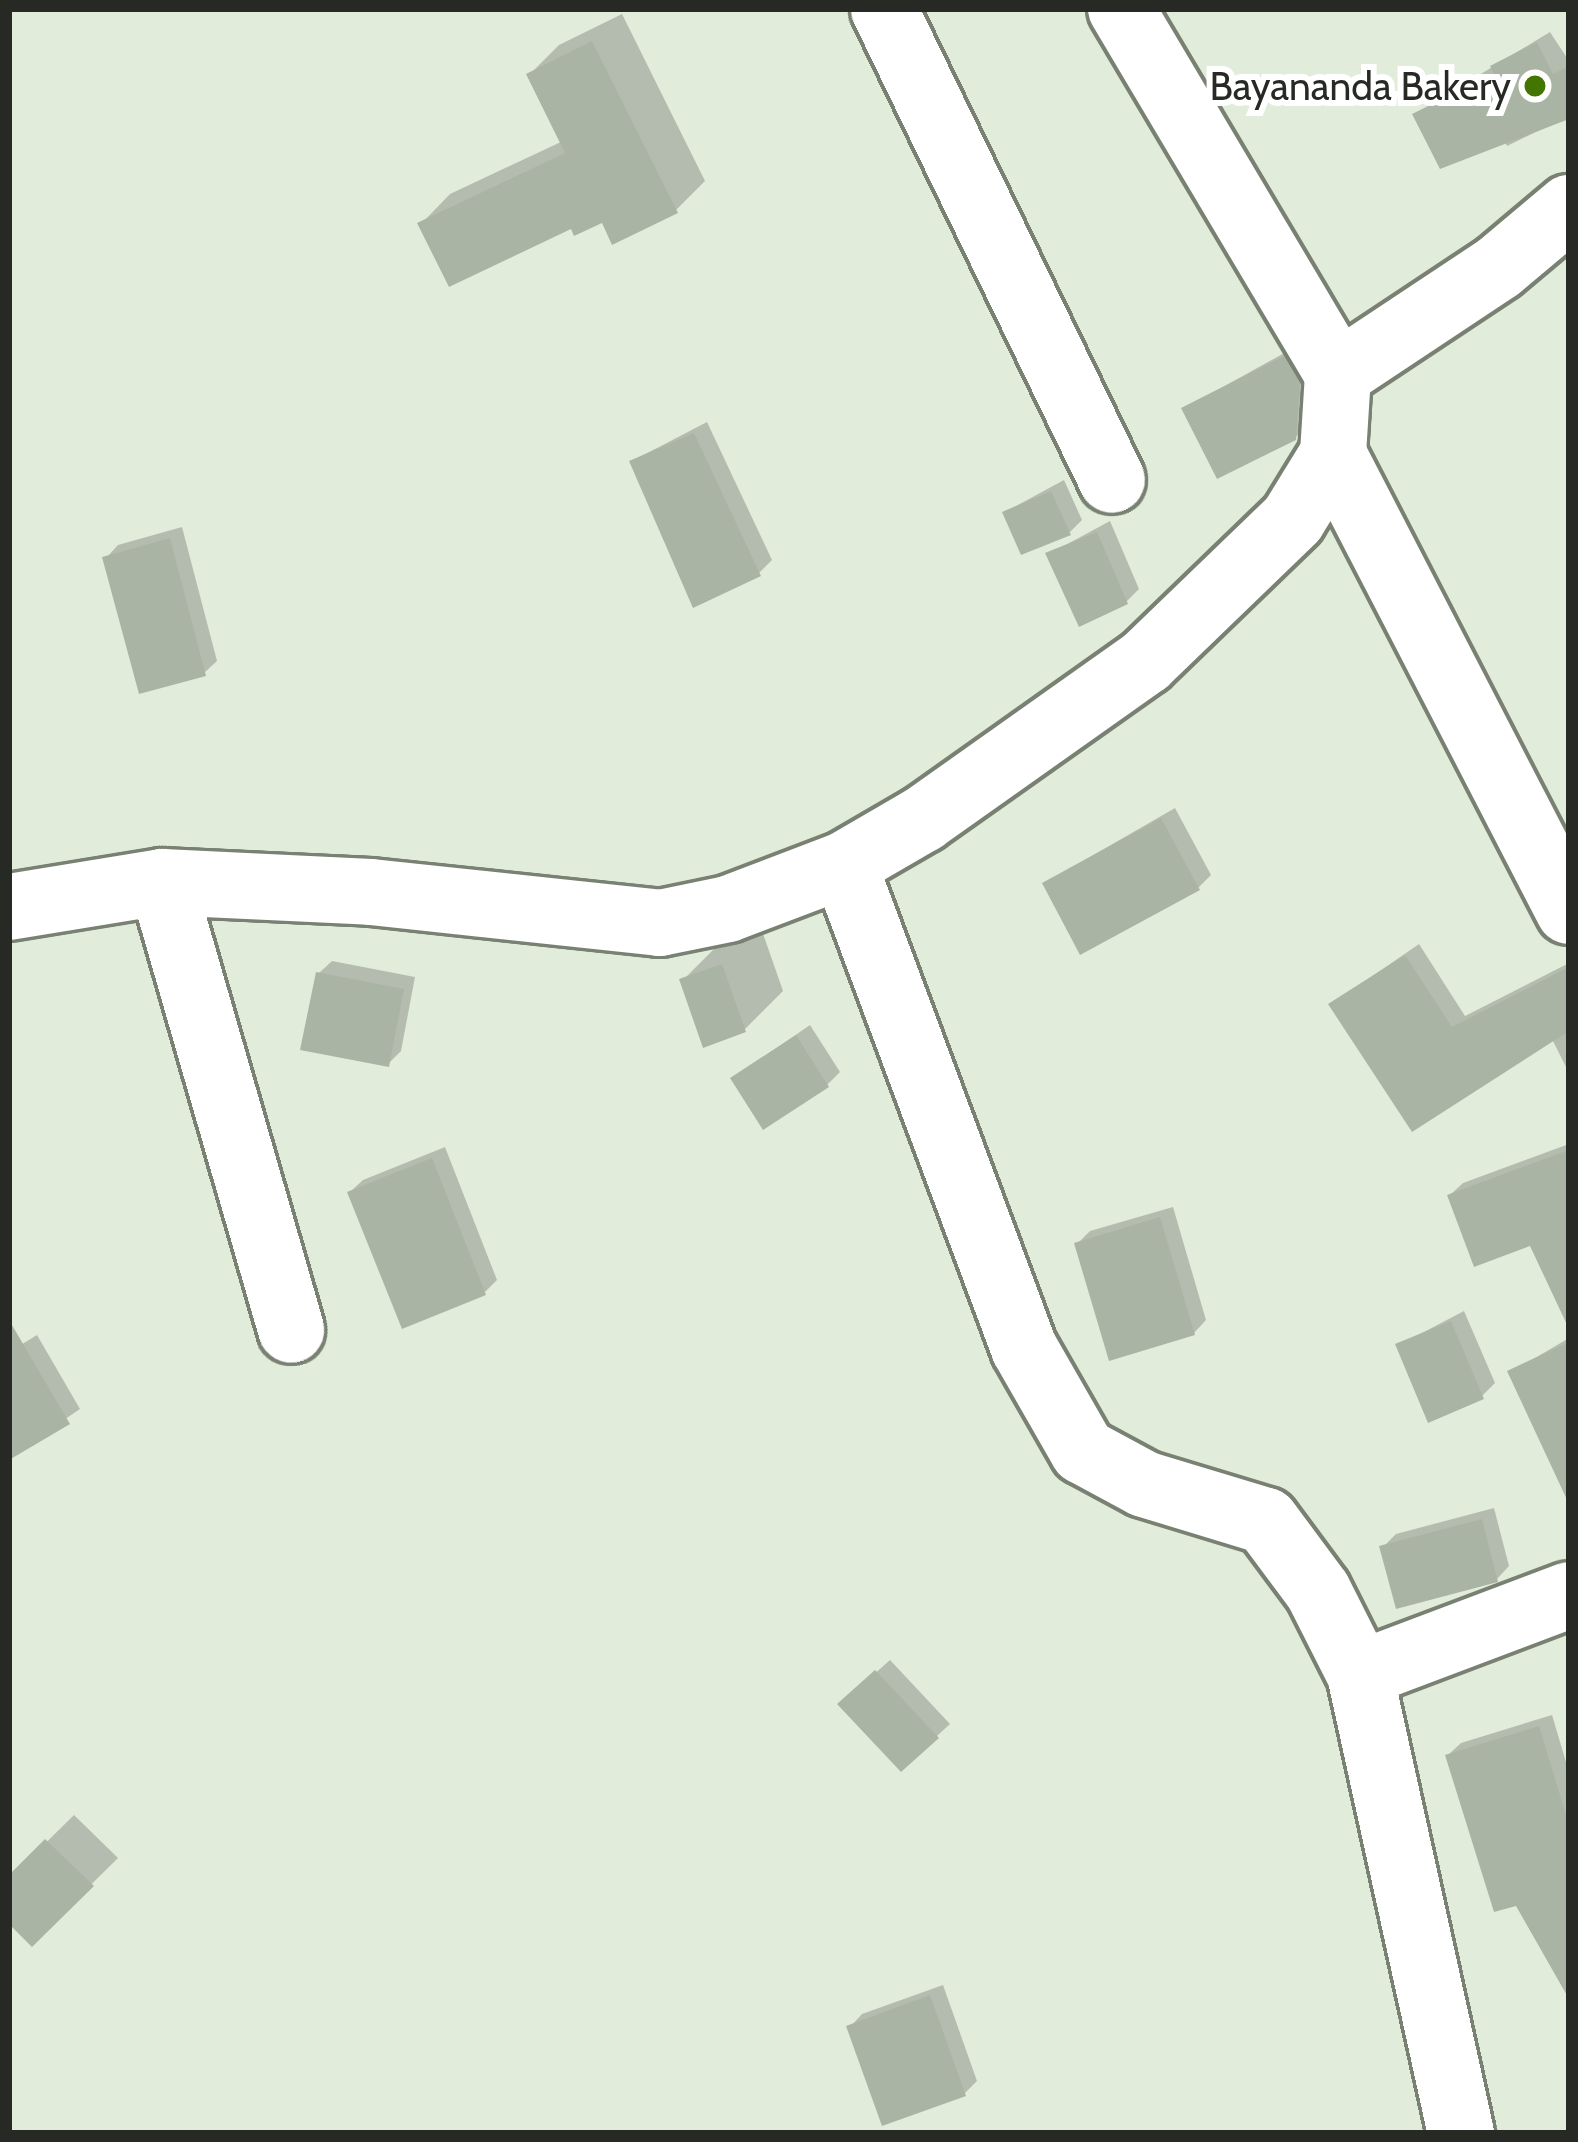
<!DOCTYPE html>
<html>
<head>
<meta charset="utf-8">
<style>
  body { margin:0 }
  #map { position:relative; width:1578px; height:2142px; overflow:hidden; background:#e2ecdb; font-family:Cabin,sans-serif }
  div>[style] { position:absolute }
  .shadow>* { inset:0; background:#0003 }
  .building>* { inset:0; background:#aab4a4 }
  .roads { filter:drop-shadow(3px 0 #788172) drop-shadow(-3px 0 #788172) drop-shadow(0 3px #788172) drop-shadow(0 -3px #788172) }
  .minor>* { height:66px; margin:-33px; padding:0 33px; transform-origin:33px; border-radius:33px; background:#fff }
  .tertiary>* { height:66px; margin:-33px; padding:0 33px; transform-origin:33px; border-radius:33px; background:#fff }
  .dots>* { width:33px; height:33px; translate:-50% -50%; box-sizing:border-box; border:6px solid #fff; border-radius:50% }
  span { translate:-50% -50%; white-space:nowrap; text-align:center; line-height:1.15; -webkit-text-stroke:12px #fff; paint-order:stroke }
  .poi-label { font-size:39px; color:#272a24 }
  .right { translate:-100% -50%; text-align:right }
  .frame { position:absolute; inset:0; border:12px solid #272a24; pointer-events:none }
</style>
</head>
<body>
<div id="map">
  <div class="shadow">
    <i style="clip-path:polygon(622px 14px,705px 181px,676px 210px,572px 225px,421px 224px,450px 194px,563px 141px,530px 74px,559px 45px)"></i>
    <i style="clip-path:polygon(1550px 32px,1569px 61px,1569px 116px,1507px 146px,1502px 135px,1415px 114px)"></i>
    <i style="clip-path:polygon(1297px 346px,1311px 369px,1308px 424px,1295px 438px,1185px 408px)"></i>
    <i style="clip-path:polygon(707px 422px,772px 560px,759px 573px,632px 461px)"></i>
    <i style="clip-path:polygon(1064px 480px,1082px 520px,1070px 532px,1005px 512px)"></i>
    <i style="clip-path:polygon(1110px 521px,1139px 589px,1126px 602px,1049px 554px)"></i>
    <i style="clip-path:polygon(182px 527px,217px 661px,204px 673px,106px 558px,118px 545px)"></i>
    <i style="clip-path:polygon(1175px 808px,1211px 875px,1198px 888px,1045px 883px)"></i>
    <i style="clip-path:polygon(761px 928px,783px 991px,744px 1030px,683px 980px,721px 942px)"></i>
    <i style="clip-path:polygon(1419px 944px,1465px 1016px,1569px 963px,1569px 1073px,1552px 1039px,1413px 1128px,1332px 1004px)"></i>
    <i style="clip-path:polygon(332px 961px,415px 977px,401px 1051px,388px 1064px,319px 973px)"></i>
    <i style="clip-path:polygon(810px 1025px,840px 1072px,827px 1085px,733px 1078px)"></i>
    <i style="clip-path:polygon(1569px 1144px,1569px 1322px,1532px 1243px,1450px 1195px,1463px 1183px)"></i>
    <i style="clip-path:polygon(445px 1147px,497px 1280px,485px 1292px,350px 1192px,363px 1180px)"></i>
    <i style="clip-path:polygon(1173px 1207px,1206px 1320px,1194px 1333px,1077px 1244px,1090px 1231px)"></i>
    <i style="clip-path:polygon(1464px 1311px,1495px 1383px,1482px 1396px,1399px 1345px)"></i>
    <i style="clip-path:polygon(37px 1335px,80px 1409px,9px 1457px,9px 1352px)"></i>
    <i style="clip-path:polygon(1569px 1338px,1569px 1462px,1511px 1372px)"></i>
    <i style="clip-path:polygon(1494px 1508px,1509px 1566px,1497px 1579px,1383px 1547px,1396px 1534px)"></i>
    <i style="clip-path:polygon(890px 1660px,950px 1724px,902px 1768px,854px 1692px)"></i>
    <i style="clip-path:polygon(1552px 1715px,1569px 1772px,1569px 1987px,1448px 1755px,1461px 1743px)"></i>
    <i style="clip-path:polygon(74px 1815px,118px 1858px,32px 1943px,9px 1920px,9px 1879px)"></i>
    <i style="clip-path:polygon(943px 1985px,977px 2081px,964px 2094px,850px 2027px,862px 2014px)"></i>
  </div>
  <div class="building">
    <i style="clip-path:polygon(592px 41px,678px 213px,612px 245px,602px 223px,574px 236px,571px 229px,449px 287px,417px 223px,565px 153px,526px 74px)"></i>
    <i style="clip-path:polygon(1537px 42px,1553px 74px,1569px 66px,1569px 119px,1440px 169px,1412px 114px,1494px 74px,1490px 66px)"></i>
    <i style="clip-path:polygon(1284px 356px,1300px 383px,1296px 440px,1217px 479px,1181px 408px)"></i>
    <i style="clip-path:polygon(694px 433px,761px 576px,693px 608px,629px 461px)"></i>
    <i style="clip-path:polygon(1051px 491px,1071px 535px,1021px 555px,1002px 512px)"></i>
    <i style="clip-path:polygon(1097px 532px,1128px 604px,1079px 627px,1045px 553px)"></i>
    <i style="clip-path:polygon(170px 538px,206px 676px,139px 694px,102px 557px)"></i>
    <i style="clip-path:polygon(1161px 818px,1200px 890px,1080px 955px,1042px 883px)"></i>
    <i style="clip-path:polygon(1405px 955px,1452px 1027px,1569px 967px,1569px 1031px,1412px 1132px,1328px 1004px)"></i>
    <i style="clip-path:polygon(722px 964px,746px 1032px,703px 1048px,679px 979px)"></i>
    <i style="clip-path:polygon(316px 972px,404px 989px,389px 1067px,300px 1050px)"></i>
    <i style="clip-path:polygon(796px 1035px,829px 1087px,763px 1130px,730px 1078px)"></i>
    <i style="clip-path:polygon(1569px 1150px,1569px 1329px,1530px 1246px,1474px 1267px,1447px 1195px)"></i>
    <i style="clip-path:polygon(432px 1158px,486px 1295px,402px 1329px,347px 1192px)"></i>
    <i style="clip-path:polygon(1160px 1217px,1195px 1335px,1109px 1361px,1074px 1243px)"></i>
    <i style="clip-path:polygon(9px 1320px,70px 1424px,9px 1460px)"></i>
    <i style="clip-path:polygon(1451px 1321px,1484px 1399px,1428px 1423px,1395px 1344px)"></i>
    <i style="clip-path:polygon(1569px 1342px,1569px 1504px,1507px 1371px)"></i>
    <i style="clip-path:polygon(1482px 1519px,1498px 1582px,1396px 1609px,1379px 1546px)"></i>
    <i style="clip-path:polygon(875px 1670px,939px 1738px,901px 1772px,837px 1704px)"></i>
    <i style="clip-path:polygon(1539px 1726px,1569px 1825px,1569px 1999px,1516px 1906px,1494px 1912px,1445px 1755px)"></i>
    <i style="clip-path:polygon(45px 1839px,94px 1886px,32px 1947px,9px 1924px,9px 1875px)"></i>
    <i style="clip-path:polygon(930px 1995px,966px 2096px,882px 2126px,846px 2026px)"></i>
  </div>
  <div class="roads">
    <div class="minor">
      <i style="left:884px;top:9px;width:523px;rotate:64.17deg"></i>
      <i style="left:1338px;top:374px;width:193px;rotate:-33.6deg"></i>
      <i style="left:1499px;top:267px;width:92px;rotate:-40.1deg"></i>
      <i style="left:1333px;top:454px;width:514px;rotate:62.69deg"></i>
      <i style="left:844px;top:865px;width:515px;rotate:69.56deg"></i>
      <i style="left:1024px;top:1348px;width:119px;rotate:60.2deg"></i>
      <i style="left:1083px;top:1451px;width:69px;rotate:28.4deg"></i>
      <i style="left:1144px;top:1484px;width:127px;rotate:16.9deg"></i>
      <i style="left:1266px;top:1521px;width:87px;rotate:53.4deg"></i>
      <i style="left:1318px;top:1591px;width:93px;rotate:63.2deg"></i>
      <i style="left:1360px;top:1674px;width:470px;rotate:77.6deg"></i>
      <i style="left:162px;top:882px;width:466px;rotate:73.9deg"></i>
      <i style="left:1360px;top:1674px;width:223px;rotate:-20.7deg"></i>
    </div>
    <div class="tertiary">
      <i style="left:9px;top:907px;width:155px;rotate:-9.3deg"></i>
      <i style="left:162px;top:882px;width:209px;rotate:2.7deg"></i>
      <i style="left:371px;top:892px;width:291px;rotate:6.1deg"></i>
      <i style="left:660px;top:923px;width:69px;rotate:-11.6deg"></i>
      <i style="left:728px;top:909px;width:124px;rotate:-20.8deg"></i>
      <i style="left:844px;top:865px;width:91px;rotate:-30.2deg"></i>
      <i style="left:923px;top:819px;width:272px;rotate:-35.3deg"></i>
      <i style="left:1145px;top:662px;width:206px;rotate:-44deg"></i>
      <i style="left:1293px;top:519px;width:76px;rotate:-58.4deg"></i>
      <i style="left:1333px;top:454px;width:80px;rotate:-86.4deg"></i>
      <i style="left:1338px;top:374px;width:425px;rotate:-120.7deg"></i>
    </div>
  </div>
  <div class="dots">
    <i style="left:1535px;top:86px;background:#437600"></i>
  </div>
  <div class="poi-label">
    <span class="right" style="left:1511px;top:86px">Bayananda Bakery</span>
  </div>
  <div class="frame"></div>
</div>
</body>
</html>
